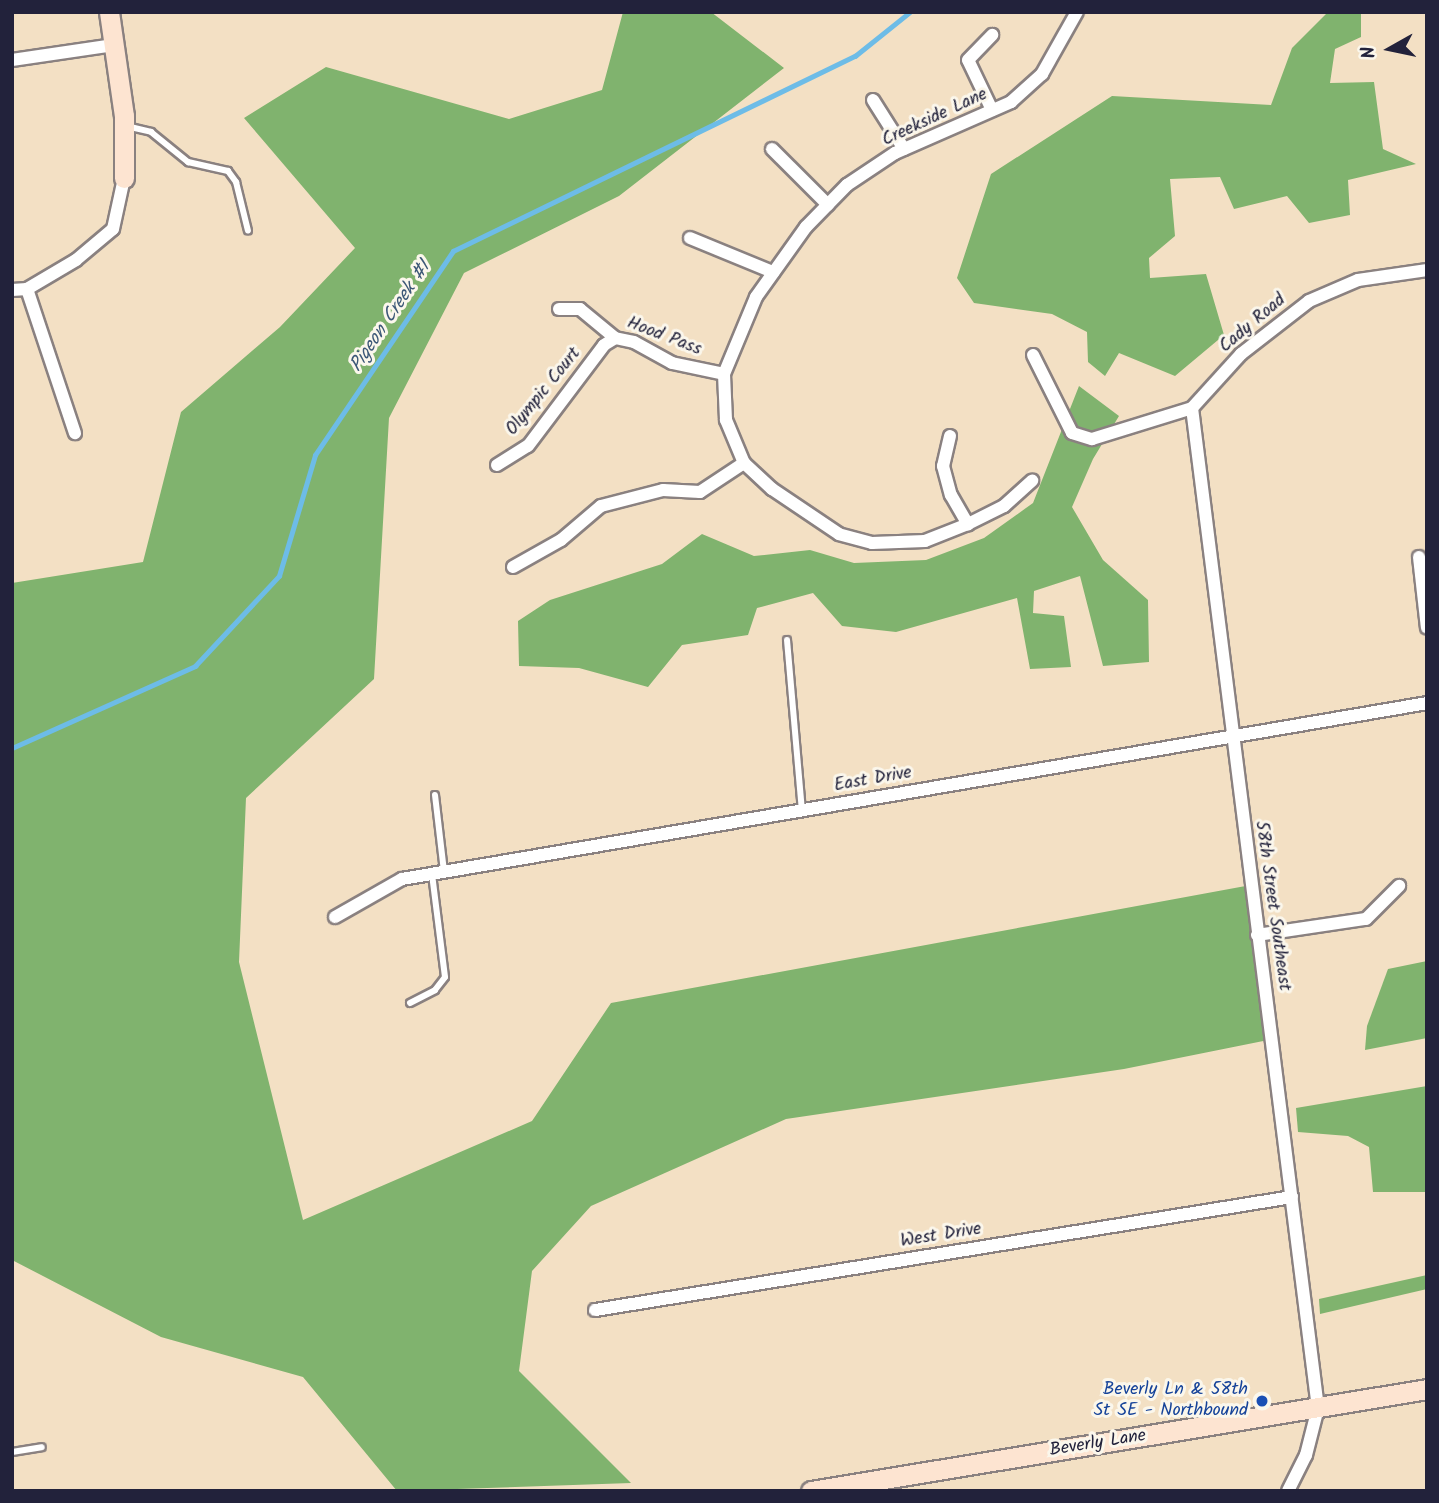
<!DOCTYPE html>
<html>
<head>
<meta charset="utf-8">
<style>
  body { margin:0 }
  #map { position:relative; width:1439px; height:1503px; overflow:hidden; background:#f3e0c4; font-family:Kalam,sans-serif }
  div>[style] { position:absolute }
  .forest>* { inset:0; background:#80b36e }
  .stream>* { height:4.5px; margin:-2.25px; padding:0 2.25px; transform-origin:2.25px; border-radius:2.25px; background:#6dbce7 }
  .roads { filter:drop-shadow(2px 0 #8a8180) drop-shadow(-2px 0 #8a8180) drop-shadow(0 2px #8a8180) drop-shadow(0 -2px #8a8180) }
  .lane>* { height:6px; margin:-3px; padding:0 3px; transform-origin:3px; border-radius:3px; background:#fff }
  .street>* { height:12px; margin:-6px; padding:0 6px; transform-origin:6px; border-radius:6px; background:#fff }
  .secondary>* { height:19px; margin:-9.5px; padding:0 9.5px; transform-origin:9.5px; border-radius:9.5px; background:#fde4d1 }
  .dots>* { width:19px; height:19px; translate:-50% -50%; box-sizing:border-box; border:4px solid #fbf7ec; border-radius:50% }
  span { translate:-50% -50%; white-space:nowrap; text-align:center; line-height:1.15; -webkit-text-stroke:6px #fbf7ec; paint-order:stroke }
  .street-label { font-size:18px; color:#22223b }
  .transit-label { font-size:18px; color:#164399 }
  .right { translate:-100% -50%; text-align:right }
  .water-label { font-size:19px; color:#3c5877; font-style:italic }
  .frame { position:absolute; inset:0; border:14px solid #22223b; pointer-events:none }
  .north { position:absolute; left:1355px; top:14px; width:70px; height:70px; -webkit-text-stroke:5px #fbf7ec; paint-order:stroke; rotate:261deg; font-size:19px; font-weight:700; line-height:28px; text-align:center; color:#22223b }
  .north::after { content:''; display:block; margin:auto; width:24px; height:32px; background:#22223b; clip-path:polygon(50% 0,100% 100%,50% 72%,0 100%) }
</style>
</head>
<body>
<div id="map">
  <div class="forest">
    <i style="clip-path:polygon(623px 12px,711px 12px,784px 68px,619px 196px,464px 273px,389px 418px,374px 679px,246px 798px,239px 962px,303px 1220px,532px 1121px,611px 1003px,1251px 885px,1273px 1039px,1124px 1069px,786px 1119px,591px 1206px,532px 1271px,519px 1371px,631px 1483px,397px 1491px,303px 1377px,161px 1337px,12px 1260px,12px 583px,143px 562px,181px 412px,280px 327px,355px 248px,244px 118px,326px 67px,509px 119px,602px 90px)"></i>
    <i style="clip-path:polygon(1328px 12px,1361px 12px,1361px 37px,1335px 49px,1330px 83px,1374px 82px,1383px 149px,1416px 164px,1348px 180px,1350px 215px,1309px 223px,1287px 196px,1234px 209px,1220px 177px,1170px 179px,1175px 236px,1149px 258px,1150px 278px,1206px 274px,1224px 335px,1175px 376px,1119px 353px,1105px 376px,1088px 362px,1087px 332px,1052px 314px,974px 303px,957px 278px,991px 174px,1112px 96px,1271px 105px,1292px 48px)"></i>
    <i style="clip-path:polygon(1079px 386px,1119px 416px,1093px 459px,1072px 507px,1103px 560px,1148px 600px,1149px 662px,1103px 666px,1080px 576px,1034px 591px,1033px 613px,1064px 616px,1071px 667px,1030px 669px,1017px 598px,896px 632px,842px 626px,813px 593px,757px 608px,748px 635px,682px 645px,648px 687px,579px 668px,519px 666px,518px 621px,550px 600px,662px 564px,702px 534px,754px 556px,810px 550px,854px 563px,926px 560px,984px 538px,1033px 503px)"></i>
    <i style="clip-path:polygon(1427px 961px,1427px 1038px,1365px 1050px,1367px 1026px,1388px 969px)"></i>
    <i style="clip-path:polygon(1427px 1086px,1427px 1192px,1373px 1192px,1369px 1147px,1348px 1136px,1298px 1132px,1296px 1108px)"></i>
    <i style="clip-path:polygon(1427px 1275px,1427px 1289px,1320px 1314px,1319px 1299px)"></i>
  </div>
  <div class="stream">
    <i style="left:12px;top:748px;width:201px;rotate:-24.1deg"></i>
    <i style="left:195px;top:666px;width:123px;rotate:-47deg"></i>
    <i style="left:279px;top:576px;width:126px;rotate:-73.4deg"></i>
    <i style="left:315px;top:455px;width:246px;rotate:-55.9deg"></i>
    <i style="left:453px;top:251px;width:447px;rotate:-25.9deg"></i>
    <i style="left:855px;top:56px;width:70px;rotate:-38.7deg"></i>
  </div>
  <div class="roads">
    <div class="lane">
      <i style="left:126px;top:126px;width:26px;rotate:13deg"></i>
      <i style="left:151px;top:132px;width:48px;rotate:39deg"></i>
      <i style="left:188px;top:162px;width:41px;rotate:12.7deg"></i>
      <i style="left:228px;top:171px;width:14px;rotate:54deg"></i>
      <i style="left:236px;top:182px;width:50px;rotate:76.2deg"></i>
      <i style="left:787px;top:640px;width:171px;rotate:85deg"></i>
      <i style="left:435px;top:795px;width:78px;rotate:83.3deg"></i>
      <i style="left:410px;top:1003px;width:28px;rotate:-27deg"></i>
      <i style="left:435px;top:990px;width:16px;rotate:-52deg"></i>
      <i style="left:445px;top:977px;width:104px;rotate:-97.2deg"></i>
      <i style="left:12px;top:1452px;width:30px;rotate:-9deg"></i>
    </div>
    <div class="street">
      <i style="left:12px;top:60px;width:103px;rotate:-8.4deg"></i>
      <i style="left:873px;top:100px;width:58px;rotate:57.7deg"></i>
      <i style="left:992px;top:110px;width:55px;rotate:-115.6deg"></i>
      <i style="left:968px;top:60px;width:35px;rotate:-46deg"></i>
      <i style="left:772px;top:149px;width:79px;rotate:45deg"></i>
      <i style="left:690px;top:238px;width:90px;rotate:22.3deg"></i>
      <i style="left:27px;top:289px;width:152px;rotate:71.6deg"></i>
      <i style="left:12px;top:290px;width:15px;rotate:-4deg"></i>
      <i style="left:27px;top:289px;width:57px;rotate:-30.6deg"></i>
      <i style="left:76px;top:260px;width:48px;rotate:-40deg"></i>
      <i style="left:113px;top:229px;width:52px;rotate:-77.8deg"></i>
      <i style="left:559px;top:309px;width:21px"></i>
      <i style="left:580px;top:309px;width:45px;rotate:39.6deg"></i>
      <i style="left:615px;top:338px;width:19px;rotate:12deg"></i>
      <i style="left:634px;top:342px;width:43px;rotate:28.9deg"></i>
      <i style="left:672px;top:363px;width:53px;rotate:11.9deg"></i>
      <i style="left:1033px;top:355px;width:87px;rotate:63.4deg"></i>
      <i style="left:1072px;top:433px;width:21px;rotate:17deg"></i>
      <i style="left:1092px;top:439px;width:105px;rotate:-17.2deg"></i>
      <i style="left:1192px;top:408px;width:73px;rotate:-47.8deg"></i>
      <i style="left:1241px;top:354px;width:86px;rotate:-37.9deg"></i>
      <i style="left:1309px;top:301px;width:53px;rotate:-23.2deg"></i>
      <i style="left:1358px;top:280px;width:70px;rotate:-8.2deg"></i>
      <i style="left:1192px;top:408px;width:1008px;rotate:82.82deg"></i>
      <i style="left:1318px;top:1408px;width:49px;rotate:104.3deg"></i>
      <i style="left:1306px;top:1455px;width:40px;rotate:116.6deg"></i>
      <i style="left:950px;top:436px;width:31px;rotate:103deg"></i>
      <i style="left:943px;top:466px;width:30px;rotate:75deg"></i>
      <i style="left:951px;top:495px;width:34px;rotate:60deg"></i>
      <i style="left:968px;top:524px;width:46px;rotate:158.4deg"></i>
      <i style="left:925px;top:541px;width:53px;rotate:177.8deg"></i>
      <i style="left:872px;top:543px;width:34px;rotate:-165deg"></i>
      <i style="left:839px;top:534px;width:81px;rotate:-146.1deg"></i>
      <i style="left:772px;top:489px;width:38px;rotate:-137deg"></i>
      <i style="left:744px;top:463px;width:47px;rotate:-112.7deg"></i>
      <i style="left:726px;top:420px;width:46px;rotate:-92.5deg"></i>
      <i style="left:724px;top:374px;width:83px;rotate:-67.4deg"></i>
      <i style="left:756px;top:297px;width:86px;rotate:-54.5deg"></i>
      <i style="left:806px;top:227px;width:59px;rotate:-45.7deg"></i>
      <i style="left:847px;top:185px;width:58px;rotate:-33.7deg"></i>
      <i style="left:895px;top:153px;width:127px;rotate:-23.7deg"></i>
      <i style="left:1011px;top:102px;width:42px;rotate:-42.1deg"></i>
      <i style="left:1042px;top:74px;width:71px;rotate:-60.6deg"></i>
      <i style="left:497px;top:465px;width:36px;rotate:-32deg"></i>
      <i style="left:528px;top:446px;width:126px;rotate:-53deg"></i>
      <i style="left:604px;top:345px;width:13px;rotate:-32deg"></i>
      <i style="left:968px;top:524px;width:40px;rotate:-26.6deg"></i>
      <i style="left:1004px;top:506px;width:38px;rotate:-42deg"></i>
      <i style="left:1419px;top:557px;width:71px;rotate:83.6deg"></i>
      <i style="left:513px;top:567px;width:55px;rotate:-29.4deg"></i>
      <i style="left:561px;top:540px;width:52px;rotate:-40.4deg"></i>
      <i style="left:601px;top:506px;width:64px;rotate:-14.5deg"></i>
      <i style="left:663px;top:490px;width:37px;rotate:3deg"></i>
      <i style="left:700px;top:492px;width:53px;rotate:-33.4deg"></i>
      <i style="left:335px;top:917px;width:77px;rotate:-29.6deg"></i>
      <i style="left:402px;top:879px;width:1040px;rotate:-9.74deg"></i>
      <i style="left:1257px;top:935px;width:110px;rotate:-8.4deg"></i>
      <i style="left:1366px;top:919px;width:47px;rotate:-45deg"></i>
      <i style="left:595px;top:1310px;width:706px;rotate:-9.21deg"></i>
    </div>
    <div class="secondary">
      <i style="left:109px;top:12px;width:105px;rotate:81.8deg"></i>
      <i style="left:124px;top:116px;width:62px;rotate:90deg"></i>
      <i style="left:811px;top:1491px;width:624px;rotate:-9.4deg"></i>
    </div>
  </div>
  <div class="dots">
    <i style="left:1262px;top:1401px;background:#1a4fb4"></i>
  </div>
  <div class="street-label">
    <span style="left:935px;top:118px;rotate:-25deg">Creekside Lane</span>
    <span style="left:1253px;top:324px;rotate:-40deg">Cady Road</span>
    <span style="left:664px;top:337px;rotate:21deg">Hood Pass</span>
    <span style="left:544px;top:392px;rotate:-51deg">Olympic Court</span>
    <span style="left:873px;top:780px;rotate:-10deg">East Drive</span>
    <span style="left:1272px;top:906px;rotate:82deg">58th Street Southeast</span>
    <span style="left:941px;top:1236px;rotate:-9deg">West Drive</span>
    <span style="left:1098px;top:1444px;rotate:-9deg">Beverly Lane</span>
  </div>
  <div class="transit-label">
    <span class="right" style="left:1248px;top:1401px">Beverly Ln &amp; 58th<br>St SE - Northbound</span>
  </div>
  <div class="water-label">
    <span style="left:391px;top:317px;rotate:-56deg">Pigeon Creek #1</span>
  </div>
  <div class="frame"></div>
  <div class="north">N</div>
</div>
</body>
</html>
